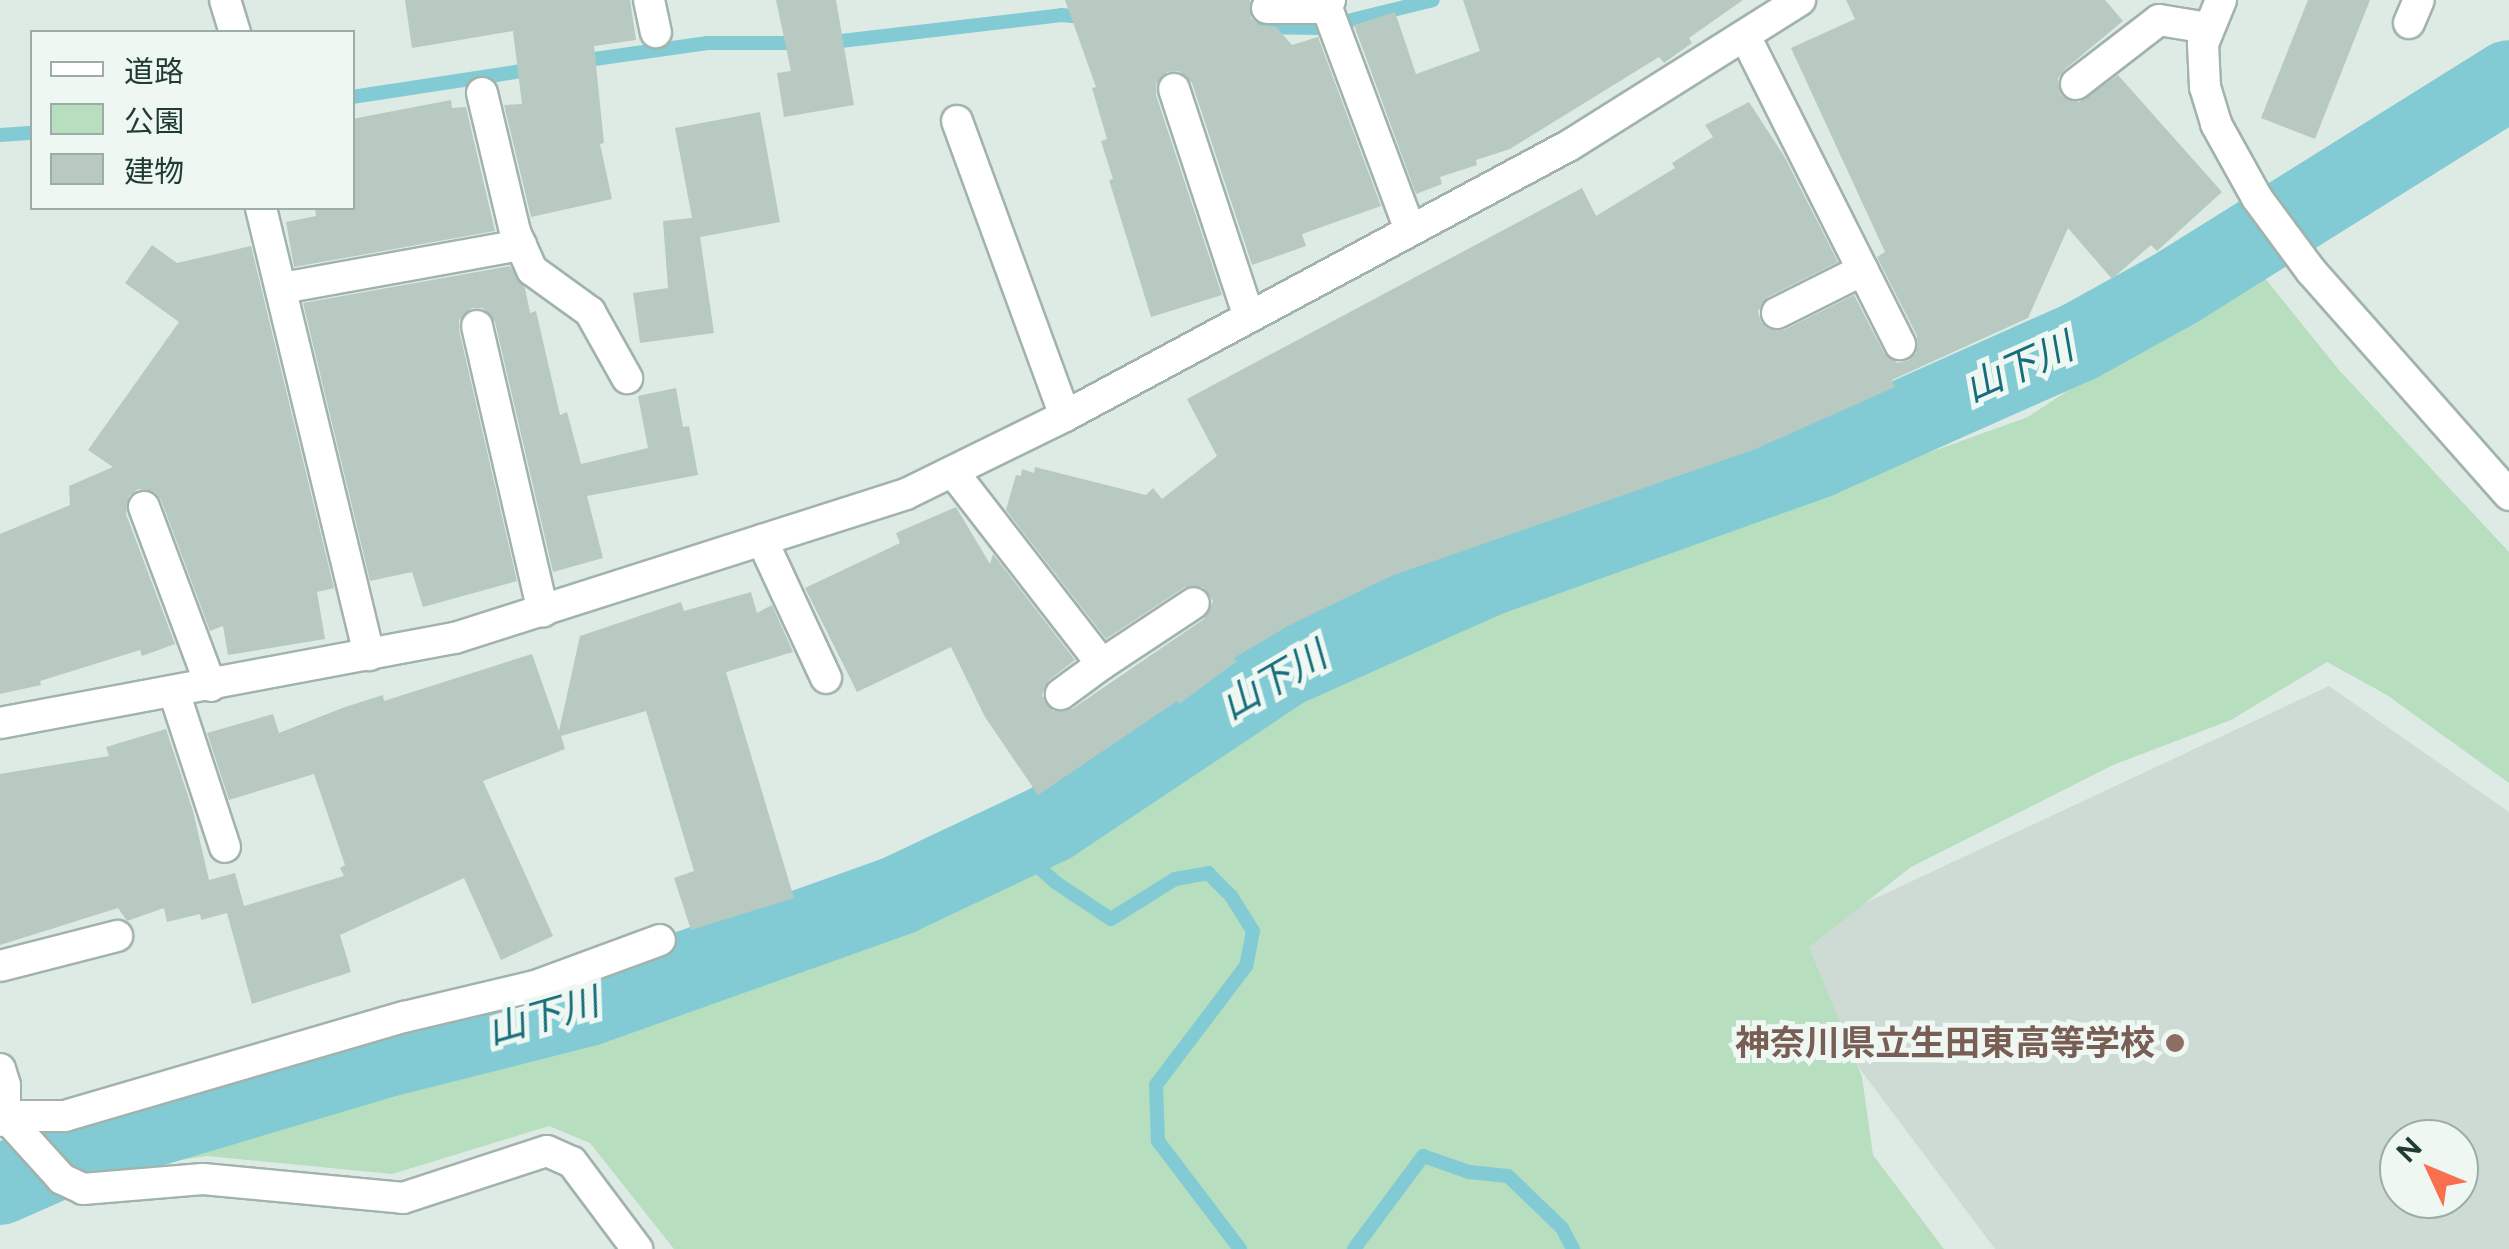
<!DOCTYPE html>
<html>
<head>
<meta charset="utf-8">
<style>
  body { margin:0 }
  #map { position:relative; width:2509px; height:1249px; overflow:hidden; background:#deebe5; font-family:Figtree,"Noto Sans JP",sans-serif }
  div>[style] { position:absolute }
  .built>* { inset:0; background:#cddbd4 }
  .green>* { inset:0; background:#b6debf }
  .stream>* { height:14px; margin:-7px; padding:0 7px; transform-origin:7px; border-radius:7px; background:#83cbd4 }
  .river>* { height:80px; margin:-40px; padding:0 40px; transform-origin:40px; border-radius:40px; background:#83cbd4 }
  .building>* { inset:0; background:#b7c9c0 }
  .roads { filter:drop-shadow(2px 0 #a1b3ac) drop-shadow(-2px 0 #a1b3ac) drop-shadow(0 2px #a1b3ac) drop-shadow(0 -2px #a1b3ac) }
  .minor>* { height:30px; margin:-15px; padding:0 15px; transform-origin:15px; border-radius:15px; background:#fff }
  .dots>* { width:28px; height:28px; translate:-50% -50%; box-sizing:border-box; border:5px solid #eff7f3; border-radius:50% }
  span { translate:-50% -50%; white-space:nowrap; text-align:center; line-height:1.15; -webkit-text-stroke:10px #eff7f3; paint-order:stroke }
  .education-label { font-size:35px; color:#785e54; font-weight:700 }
  .right { translate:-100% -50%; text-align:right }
  .water-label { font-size:38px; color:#166e7a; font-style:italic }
  .legend { position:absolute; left:30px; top:30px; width:325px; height:180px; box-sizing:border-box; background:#eff7f3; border:2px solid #9caca6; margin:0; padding:12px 18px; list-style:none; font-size:30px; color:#1f3b32 }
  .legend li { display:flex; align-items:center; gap:20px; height:50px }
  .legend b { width:50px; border:2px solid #9caca6 }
  .north { position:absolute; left:2379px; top:1119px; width:100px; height:100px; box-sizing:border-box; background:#eff7f3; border:2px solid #9caca6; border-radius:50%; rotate:314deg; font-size:28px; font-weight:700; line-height:40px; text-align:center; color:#1f3b32 }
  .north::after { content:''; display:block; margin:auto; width:35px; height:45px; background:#f9704e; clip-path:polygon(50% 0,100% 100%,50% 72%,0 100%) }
</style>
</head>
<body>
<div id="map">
  <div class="built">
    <i style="clip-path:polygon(evenodd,2329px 686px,2509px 812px,2509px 1249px,1995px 1249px,1769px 948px,2329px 686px,2399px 1139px,2459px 1139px,2459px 1199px,2399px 1199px,2399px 1139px)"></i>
  </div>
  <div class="green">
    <i style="clip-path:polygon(2256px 267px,2339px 370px,2509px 552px,2509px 783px,2387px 695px,2327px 662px,2231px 720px,2113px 765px,1911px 867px,1809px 947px,1862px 1077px,1873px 1155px,1944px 1249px,674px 1249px,590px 1143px,549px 1126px,392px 1174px,207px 1156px,103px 1172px,95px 1159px,594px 1027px,903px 914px,999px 870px,1067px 830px,1151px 768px,1290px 688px,1505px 605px,2028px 417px)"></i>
  </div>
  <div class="stream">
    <i style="left:1262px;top:27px;width:57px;rotate:1deg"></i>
    <i style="left:1319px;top:28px;width:117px;rotate:-13.8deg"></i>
    <i style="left:824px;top:43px;width:239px;rotate:-6.7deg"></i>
    <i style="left:1061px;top:15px;width:25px;rotate:5deg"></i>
    <i style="left:580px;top:61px;width:129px;rotate:-8deg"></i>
    <i style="left:708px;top:43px;width:95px"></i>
    <i style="left:352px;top:97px;width:185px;rotate:-8.7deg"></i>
    <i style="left:0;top:135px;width:32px;rotate:-4deg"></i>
    <i style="left:1018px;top:840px;width:22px;rotate:60deg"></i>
    <i style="left:1029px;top:859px;width:35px;rotate:41deg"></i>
    <i style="left:1055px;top:882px;width:67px;rotate:33.5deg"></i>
    <i style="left:1111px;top:919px;width:75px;rotate:-32deg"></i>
    <i style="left:1175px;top:879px;width:34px;rotate:-10deg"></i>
    <i style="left:1208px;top:873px;width:33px;rotate:45deg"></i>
    <i style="left:1231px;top:896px;width:41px;rotate:57.8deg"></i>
    <i style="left:1253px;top:931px;width:36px;rotate:101deg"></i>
    <i style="left:1246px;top:966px;width:149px;rotate:127.1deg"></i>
    <i style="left:1156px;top:1085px;width:56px;rotate:88deg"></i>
    <i style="left:1158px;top:1141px;width:136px;rotate:52.8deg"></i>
    <i style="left:1354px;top:1249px;width:116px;rotate:-53.4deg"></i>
    <i style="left:1423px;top:1156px;width:49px;rotate:19.2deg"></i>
    <i style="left:1469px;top:1172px;width:39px;rotate:6deg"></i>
    <i style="left:1508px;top:1176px;width:75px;rotate:43.9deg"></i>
    <i style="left:1562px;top:1228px;width:24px;rotate:62deg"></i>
  </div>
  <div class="river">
    <i style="left:0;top:1185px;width:96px;rotate:-23.9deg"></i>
    <i style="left:88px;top:1146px;width:312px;rotate:-16.6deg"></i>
    <i style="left:387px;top:1057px;width:207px;rotate:-14.2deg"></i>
    <i style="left:588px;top:1006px;width:330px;rotate:-19.6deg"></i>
    <i style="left:899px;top:895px;width:168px;rotate:-25.3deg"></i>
    <i style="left:1051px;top:823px;width:281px;rotate:-33.7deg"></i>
    <i style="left:1285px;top:667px;width:220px;rotate:-24.1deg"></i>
    <i style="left:1486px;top:577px;width:353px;rotate:-19.7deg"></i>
    <i style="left:1818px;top:458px;width:286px;rotate:-24deg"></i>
    <i style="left:2079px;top:342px;width:107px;rotate:-29deg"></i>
    <i style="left:2173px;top:290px;width:396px;rotate:-32deg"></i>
  </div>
  <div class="building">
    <i style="clip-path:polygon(405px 0,630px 0,636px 40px,594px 46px,604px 143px,600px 144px,612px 199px,531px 217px,504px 105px,522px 104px,513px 31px,412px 48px)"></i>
    <i style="clip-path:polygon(776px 0,836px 0,854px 105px,784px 117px,777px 73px,791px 71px)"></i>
    <i style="clip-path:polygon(1065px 0,1250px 0,1251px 18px,1259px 25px,1276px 27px,1292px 45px,1318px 37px,1381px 206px,1302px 234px,1306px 246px,1252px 265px,1192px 83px,1179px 71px,1167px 72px,1156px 84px,1156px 95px,1222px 295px,1151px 317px,1109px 180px,1113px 179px,1101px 141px,1107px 139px,1092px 88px,1096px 87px)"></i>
    <i style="clip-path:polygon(1463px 0,1743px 0,1689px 38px,1692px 43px,1664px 63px,1659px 57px,1510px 149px,1476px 160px,1477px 165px,1440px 177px,1442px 184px,1416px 194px,1354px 25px,1395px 12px,1416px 74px,1480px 51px)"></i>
    <i style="clip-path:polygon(1846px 0,2105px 0,2123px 21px,2064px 70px,2058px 78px,2061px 95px,2079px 102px,2118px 75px,2222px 192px,2157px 251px,2151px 245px,2112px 279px,2068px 228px,2028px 318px,1892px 380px,1895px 387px,1753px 450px,1391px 576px,1288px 626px,1234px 658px,1237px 661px,1179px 704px,1177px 701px,1038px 795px,985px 717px,951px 647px,857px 692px,805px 588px,900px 543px,896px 533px,956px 507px,990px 564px,993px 554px,1075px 660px,1049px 680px,1042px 695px,1053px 711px,1072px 709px,1204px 619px,1213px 601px,1203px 587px,1185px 587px,1106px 639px,1006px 510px,1016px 475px,1021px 476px,1022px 469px,1034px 473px,1035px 467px,1146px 495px,1153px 488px,1162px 499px,1217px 456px,1187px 399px,1582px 188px,1596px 216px,1675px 168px,1672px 163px,1713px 137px,1705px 125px,1749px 102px,1784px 156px,1838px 262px,1768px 297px,1758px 311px,1761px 322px,1768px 329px,1784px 330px,1854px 295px,1884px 353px,1898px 363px,1909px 360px,1916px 353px,1917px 336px,1877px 257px,1885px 252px,1791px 48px,1855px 19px)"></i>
    <i style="clip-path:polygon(2308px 0,2370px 0,2315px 139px,2261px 118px)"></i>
    <i style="clip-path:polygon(451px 100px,452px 108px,466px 107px,495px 231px,294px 267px,286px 222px,316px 216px,315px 208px,352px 208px,352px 119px)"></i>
    <i style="clip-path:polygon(760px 112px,780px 222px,700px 237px,714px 333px,640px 343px,633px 293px,668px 288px,663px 221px,692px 218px,675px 128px)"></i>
    <i style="clip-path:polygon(152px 245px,177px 263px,251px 246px,334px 588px,317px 592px,325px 639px,228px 655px,223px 626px,210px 631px,161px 500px,155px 492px,138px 489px,129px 496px,126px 514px,175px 644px,142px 656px,140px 650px,40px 681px,41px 685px,0 694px,0 534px,70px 505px,69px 486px,113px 467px,88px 450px,179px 322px,125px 283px)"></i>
    <i style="clip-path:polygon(510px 266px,525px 288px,530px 313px,536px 311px,560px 415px,567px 412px,581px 464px,648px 448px,638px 396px,676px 388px,683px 427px,689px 426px,698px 475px,587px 496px,603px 558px,553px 572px,495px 322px,483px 308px,472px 308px,459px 320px,459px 330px,517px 581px,423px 607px,412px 572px,370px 581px,303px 303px)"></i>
    <i style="clip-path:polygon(751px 592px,757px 613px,772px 605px,793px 652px,726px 672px,794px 898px,691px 930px,674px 878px,694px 871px,646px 711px,561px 736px,565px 749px,483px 781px,553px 936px,501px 960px,464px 878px,340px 935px,351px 972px,252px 1004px,227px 913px,201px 920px,200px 914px,167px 922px,164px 908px,127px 921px,118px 908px,0 945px,0 774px,109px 756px,106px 747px,166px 729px,193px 811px,209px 880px,235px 873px,244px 906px,344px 876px,340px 868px,345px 865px,314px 774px,229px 800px,207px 733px,273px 714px,279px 733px,345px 707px,383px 695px,384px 701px,532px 654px,559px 731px,580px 636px,681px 602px,684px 611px)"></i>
  </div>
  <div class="roads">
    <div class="minor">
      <i style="left:225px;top:0;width:34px;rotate:73deg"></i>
      <i style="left:649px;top:0;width:33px;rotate:78deg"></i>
      <i style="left:1330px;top:0;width:9px;rotate:111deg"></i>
      <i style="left:1327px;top:8px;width:237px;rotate:69.5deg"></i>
      <i style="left:2221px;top:0;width:48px;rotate:112.2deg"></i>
      <i style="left:2203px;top:44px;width:43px;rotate:87.3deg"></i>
      <i style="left:2205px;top:87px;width:39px;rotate:73deg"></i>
      <i style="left:2216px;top:124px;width:85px;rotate:61deg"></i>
      <i style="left:2257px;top:198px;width:91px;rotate:53.5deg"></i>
      <i style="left:2311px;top:271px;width:299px;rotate:48.5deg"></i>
      <i style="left:1267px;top:8px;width:60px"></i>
      <i style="left:2409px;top:23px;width:25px;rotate:-67deg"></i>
      <i style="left:1745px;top:36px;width:345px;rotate:63.3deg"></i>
      <i style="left:2076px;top:84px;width:105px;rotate:-37.6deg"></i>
      <i style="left:2159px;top:20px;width:50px;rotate:9.3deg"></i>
      <i style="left:1174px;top:89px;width:240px;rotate:71.8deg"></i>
      <i style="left:482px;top:93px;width:143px;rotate:76.6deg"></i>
      <i style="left:515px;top:232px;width:42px;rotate:65.9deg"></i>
      <i style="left:532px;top:270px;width:72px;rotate:35.9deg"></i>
      <i style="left:590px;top:312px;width:76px;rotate:60.7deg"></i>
      <i style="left:957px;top:121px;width:314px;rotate:69.9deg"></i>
      <i style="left:261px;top:208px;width:460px;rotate:76.4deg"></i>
      <i style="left:282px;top:288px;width:243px;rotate:-10.2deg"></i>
      <i style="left:1777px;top:313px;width:96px;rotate:-26.6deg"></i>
      <i style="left:477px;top:326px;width:293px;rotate:77deg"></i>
      <i style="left:953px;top:472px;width:243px;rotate:52.2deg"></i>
      <i style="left:1102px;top:664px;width:51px;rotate:143.8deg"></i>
      <i style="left:144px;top:507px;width:191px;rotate:69.5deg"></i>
      <i style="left:762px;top:540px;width:152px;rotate:65.1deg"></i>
      <i style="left:1102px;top:664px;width:110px;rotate:-33.5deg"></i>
      <i style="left:174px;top:692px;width:163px;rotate:71.8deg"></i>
      <i style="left:0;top:723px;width:463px;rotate:-10.6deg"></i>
      <i style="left:455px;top:638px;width:473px;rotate:-17.7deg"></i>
      <i style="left:906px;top:494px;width:177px;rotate:-26.1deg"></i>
      <i style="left:1065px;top:416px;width:573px;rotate:-28.22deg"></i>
      <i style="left:1570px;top:145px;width:272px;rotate:-32.2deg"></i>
      <i style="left:0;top:966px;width:121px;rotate:-14.4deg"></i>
      <i style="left:0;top:1069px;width:17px;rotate:73deg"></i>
      <i style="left:5px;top:1085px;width:31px;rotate:90deg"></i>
      <i style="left:5px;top:1116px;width:7px;rotate:135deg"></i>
      <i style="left:5px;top:1116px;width:85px;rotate:47.9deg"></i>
      <i style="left:62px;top:1179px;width:23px;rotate:25deg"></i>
      <i style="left:83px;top:1189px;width:120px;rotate:-4.8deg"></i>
      <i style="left:203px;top:1179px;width:201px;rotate:5.4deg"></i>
      <i style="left:403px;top:1198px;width:151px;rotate:-18.1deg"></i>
      <i style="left:547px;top:1151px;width:27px;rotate:24deg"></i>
      <i style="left:572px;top:1162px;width:109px;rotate:53.2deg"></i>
      <i style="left:5px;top:1116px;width:60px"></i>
      <i style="left:65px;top:1116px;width:353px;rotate:-16.3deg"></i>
      <i style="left:404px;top:1017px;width:135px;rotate:-13.3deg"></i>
      <i style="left:535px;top:986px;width:133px;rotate:-20.2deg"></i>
    </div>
  </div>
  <div class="dots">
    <i style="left:2175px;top:1043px;background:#8d6e63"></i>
  </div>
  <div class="education-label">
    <span class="right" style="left:2155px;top:1043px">神奈川県立生田東高等学校</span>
  </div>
  <div class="water-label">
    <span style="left:2019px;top:368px;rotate:-24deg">山下川</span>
    <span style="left:1274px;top:681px;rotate:-30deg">山下川</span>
    <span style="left:543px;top:1017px;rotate:-16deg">山下川</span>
  </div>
  <ul class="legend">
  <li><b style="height:12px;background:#fff"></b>道路</li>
  <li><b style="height:28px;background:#b6debf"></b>公園</li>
  <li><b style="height:28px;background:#b7c9c0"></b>建物</li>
  </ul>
  <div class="north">N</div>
</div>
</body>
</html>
